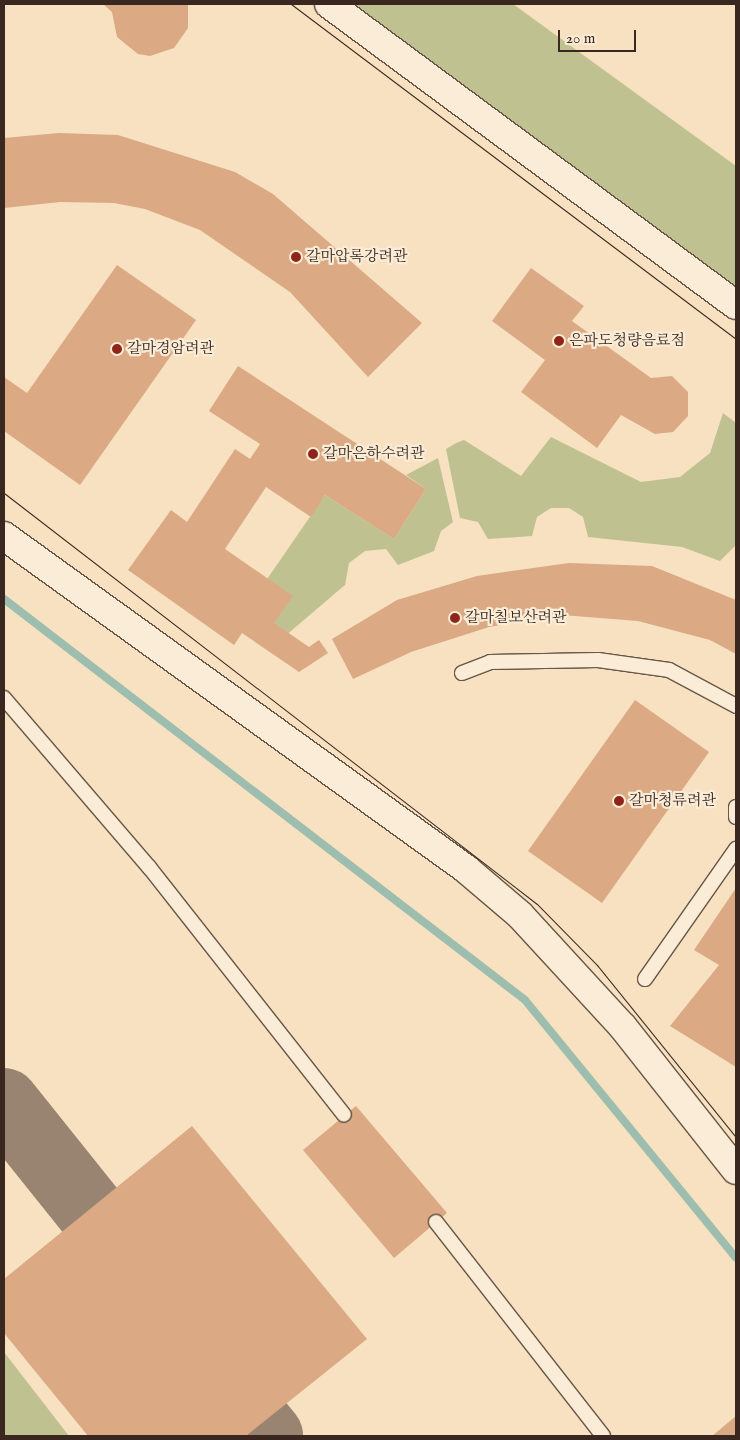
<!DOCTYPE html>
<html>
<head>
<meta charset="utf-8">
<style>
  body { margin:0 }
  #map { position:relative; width:740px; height:1440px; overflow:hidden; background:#f7e1c0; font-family:"IM FELL English","Noto Serif KR",serif }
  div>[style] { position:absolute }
  .green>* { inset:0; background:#bfc290 }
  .stream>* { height:8px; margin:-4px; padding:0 4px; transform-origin:4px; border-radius:4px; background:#9dbeaf }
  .taxiway>* { height:70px; margin:-35px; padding:0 35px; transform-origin:35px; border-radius:35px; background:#988470 }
  .building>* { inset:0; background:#dba983 }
  .roads { filter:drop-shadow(1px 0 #695648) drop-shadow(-1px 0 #695648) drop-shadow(0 1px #695648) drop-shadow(0 -1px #695648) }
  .lane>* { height:14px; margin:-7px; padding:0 7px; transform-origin:7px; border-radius:7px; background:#faecd6 }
  .secondary>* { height:28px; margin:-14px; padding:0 14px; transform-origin:14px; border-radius:14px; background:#faecd6 }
  .tram>* { height:1px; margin:-0.5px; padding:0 0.5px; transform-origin:0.5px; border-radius:0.5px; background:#3a2820 }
  .dots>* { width:14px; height:14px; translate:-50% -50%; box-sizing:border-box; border:2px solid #faecd6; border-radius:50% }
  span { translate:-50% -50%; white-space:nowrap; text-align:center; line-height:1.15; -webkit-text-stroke:4.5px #faecd6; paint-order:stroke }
  .poi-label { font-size:15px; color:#3a2820 }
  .left { translate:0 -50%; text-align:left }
  .frame { position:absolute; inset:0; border:5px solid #3a2820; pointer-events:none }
  .scale { position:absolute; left:558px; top:30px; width:78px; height:22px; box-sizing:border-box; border:2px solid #3a2820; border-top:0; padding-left:6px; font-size:15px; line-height:18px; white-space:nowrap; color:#3a2820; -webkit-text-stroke:4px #faecd6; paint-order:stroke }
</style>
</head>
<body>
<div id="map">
  <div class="green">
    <i style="clip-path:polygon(339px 4px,513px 4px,736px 166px,736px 286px)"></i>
    <i style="clip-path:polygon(723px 413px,736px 423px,736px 545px,720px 561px,682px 547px,588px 537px,583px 517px,569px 508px,551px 508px,537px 517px,532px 536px,488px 539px,478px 522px,460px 518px,446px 449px,456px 443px,464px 440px,521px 476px,551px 437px,641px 482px,680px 477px,710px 453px)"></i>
    <i style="clip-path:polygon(438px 458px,453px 522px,441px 531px,434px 551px,398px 565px,386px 549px,365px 551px,349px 563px,345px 585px,278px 642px,236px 624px,325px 495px,394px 539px,426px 489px,406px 475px)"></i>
    <i style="clip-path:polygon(4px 1352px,69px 1436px,4px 1436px)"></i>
  </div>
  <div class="stream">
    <i style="left:4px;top:599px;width:657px;rotate:37.58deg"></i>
    <i style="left:525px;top:1000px;width:333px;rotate:50.7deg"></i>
  </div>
  <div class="taxiway">
    <i style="left:4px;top:1103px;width:136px;rotate:51.3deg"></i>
    <i style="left:260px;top:1426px;width:13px;rotate:51deg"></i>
  </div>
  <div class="building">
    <i style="clip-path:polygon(103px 4px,188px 4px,188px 28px,174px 48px,150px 56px,138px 54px,117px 37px,112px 12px)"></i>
    <i style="clip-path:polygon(59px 133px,118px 135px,235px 172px,273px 194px,422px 323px,368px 377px,290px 292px,200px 230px,145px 209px,114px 203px,60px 202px,4px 208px,4px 138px)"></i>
    <i style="clip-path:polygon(117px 265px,196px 320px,80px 485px,4px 431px,4px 377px,27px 393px)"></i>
    <i style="clip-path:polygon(531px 268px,584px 306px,572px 321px,651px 378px,672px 376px,688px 392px,688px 416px,673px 432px,655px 434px,621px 415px,597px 448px,521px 392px,545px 360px,492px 321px)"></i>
    <i style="clip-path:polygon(238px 366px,426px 489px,394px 539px,325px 495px,311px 517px,266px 487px,225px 549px,293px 596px,274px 623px,309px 647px,319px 640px,328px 653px,299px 672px,242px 633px,234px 645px,128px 570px,171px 510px,187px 522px,235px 449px,250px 459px,260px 444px,209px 411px)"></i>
    <i style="clip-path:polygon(569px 563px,652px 566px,736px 600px,736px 654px,710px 640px,638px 621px,562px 615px,489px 627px,411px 652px,353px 679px,332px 639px,397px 600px,477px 576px)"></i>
    <i style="clip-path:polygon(635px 700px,709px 752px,602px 903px,528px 851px)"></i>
    <i style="clip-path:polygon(736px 888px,736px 1067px,670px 1026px,719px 965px,694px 950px)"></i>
    <i style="clip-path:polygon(356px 1106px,447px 1213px,394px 1258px,303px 1150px)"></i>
    <i style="clip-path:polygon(192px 1126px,367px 1339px,246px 1436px,88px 1436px,4px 1333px,4px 1279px)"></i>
    <i style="clip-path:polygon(736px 1416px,736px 1436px,712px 1436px)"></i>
  </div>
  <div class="roads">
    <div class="lane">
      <i style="left:462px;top:673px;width:30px;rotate:-21deg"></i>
      <i style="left:490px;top:662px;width:108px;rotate:-1.1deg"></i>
      <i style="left:598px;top:660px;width:72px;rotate:8deg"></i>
      <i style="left:669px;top:670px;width:76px;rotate:28.2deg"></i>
      <i style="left:4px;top:698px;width:223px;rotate:49.4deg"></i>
      <i style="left:149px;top:867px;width:315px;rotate:51.8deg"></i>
      <i style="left:736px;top:807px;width:10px;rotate:90deg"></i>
      <i style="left:645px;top:979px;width:159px;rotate:-55deg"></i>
      <i style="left:436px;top:1222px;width:271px;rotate:52deg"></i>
    </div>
    <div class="secondary">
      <i style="left:329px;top:4px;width:506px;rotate:36.49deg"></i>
      <i style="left:4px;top:536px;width:570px;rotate:35.78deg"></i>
      <i style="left:466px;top:869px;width:71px;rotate:40.4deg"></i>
      <i style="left:520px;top:915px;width:152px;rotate:47.4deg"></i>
      <i style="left:623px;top:1027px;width:182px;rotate:51.7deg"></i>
    </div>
  </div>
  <div class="tram">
    <i style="left:291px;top:4px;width:557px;rotate:36.97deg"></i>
    <i style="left:4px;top:493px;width:673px;rotate:37.64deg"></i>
    <i style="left:537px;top:904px;width:86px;rotate:45.5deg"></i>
    <i style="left:597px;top:965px;width:221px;rotate:51.1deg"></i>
  </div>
  <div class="dots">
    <i style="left:296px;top:257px;background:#8f2418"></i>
    <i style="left:559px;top:341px;background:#8f2418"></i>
    <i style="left:117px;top:349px;background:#8f2418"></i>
    <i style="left:313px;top:454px;background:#8f2418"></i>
    <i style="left:455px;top:618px;background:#8f2418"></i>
    <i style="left:619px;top:801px;background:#8f2418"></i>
  </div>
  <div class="poi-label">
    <span class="left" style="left:306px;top:257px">갈마압록강려관</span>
    <span class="left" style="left:569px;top:341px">은파도청량음료점</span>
    <span class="left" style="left:127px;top:349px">갈마경암려관</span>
    <span class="left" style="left:323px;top:454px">갈마은하수려관</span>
    <span class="left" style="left:465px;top:618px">갈마칠보산려관</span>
    <span class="left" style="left:629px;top:801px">갈마청류려관</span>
  </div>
  <div class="frame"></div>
  <div class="scale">20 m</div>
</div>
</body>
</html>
